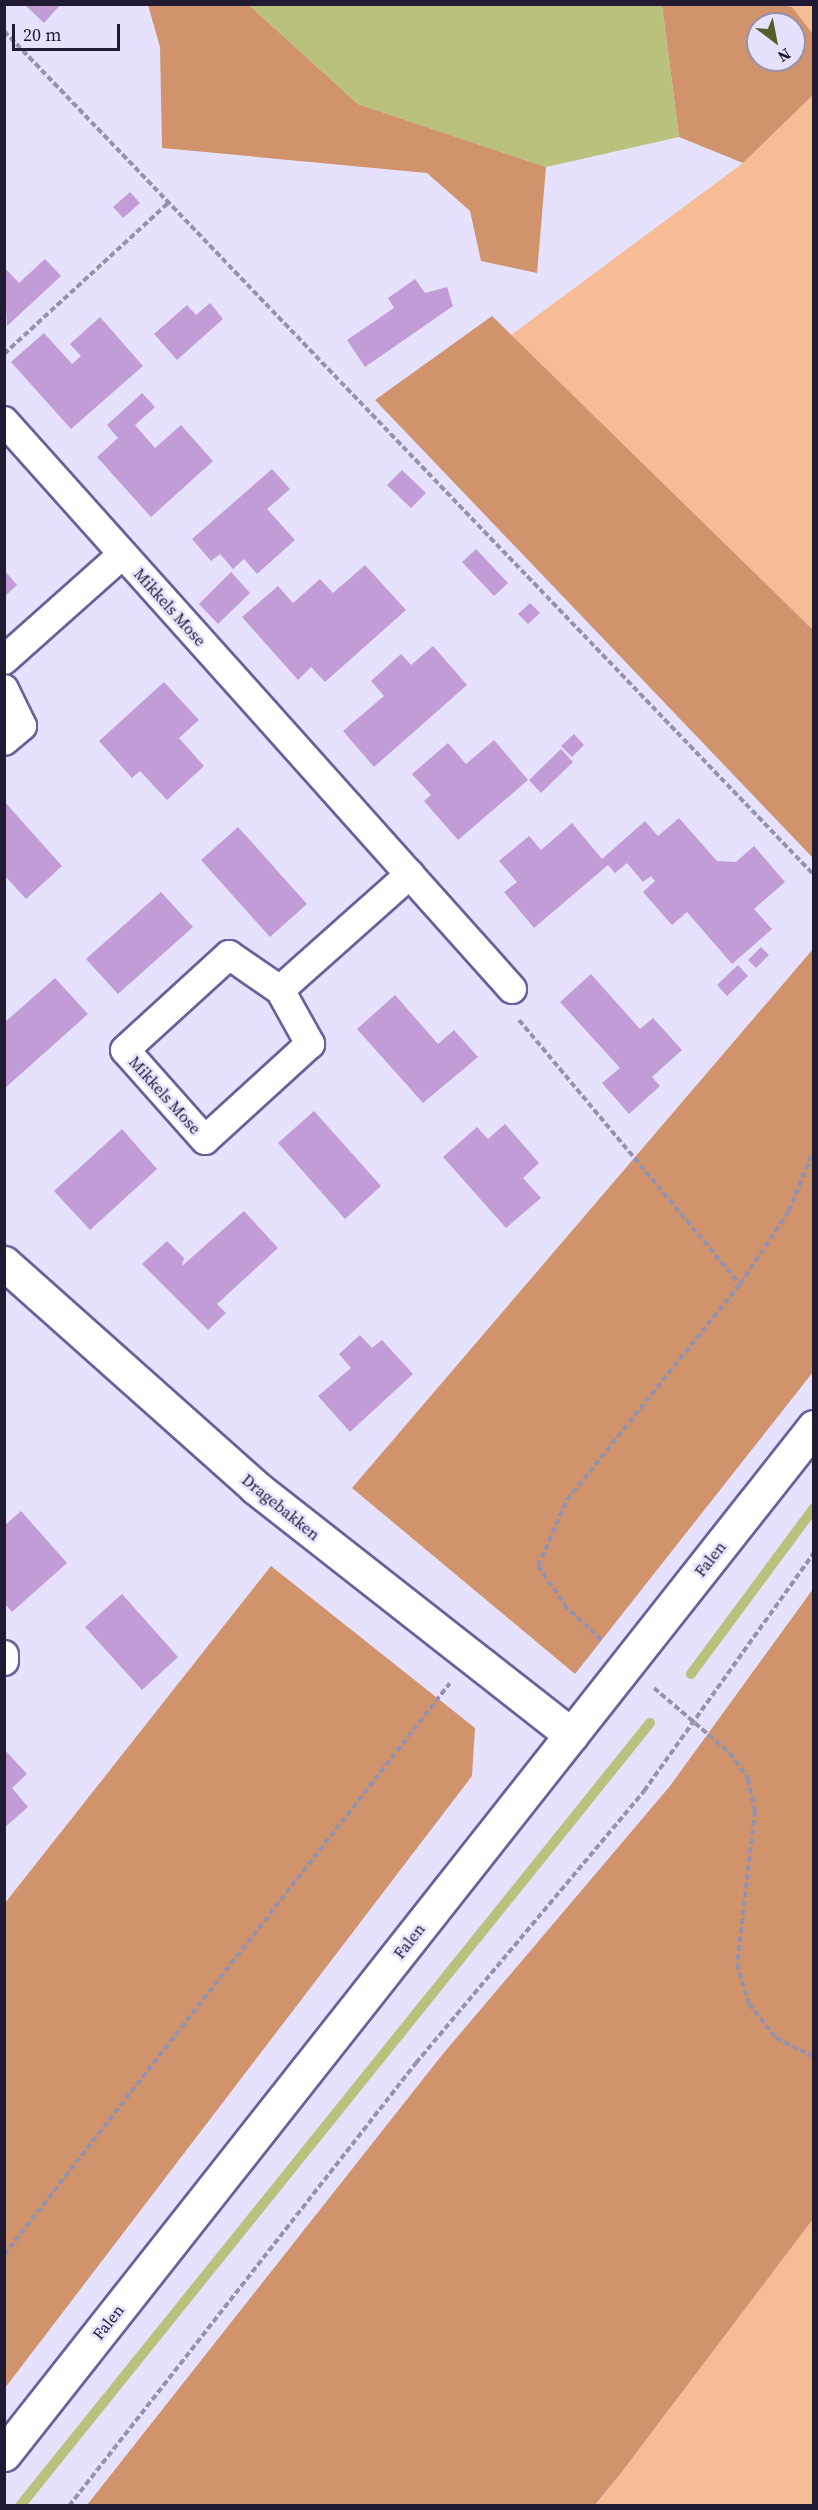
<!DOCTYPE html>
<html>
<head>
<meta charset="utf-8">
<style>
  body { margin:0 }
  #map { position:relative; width:818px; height:2510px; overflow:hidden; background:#e6e2fd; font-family:"Source Serif 4",serif }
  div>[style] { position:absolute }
  .green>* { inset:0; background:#f7bc96 }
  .forest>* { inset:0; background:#d0936c }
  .water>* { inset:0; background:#b9c17c }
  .stream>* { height:10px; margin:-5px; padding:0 5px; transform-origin:5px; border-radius:5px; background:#b9c17c }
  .building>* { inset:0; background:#c29cd6 }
  .path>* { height:4px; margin-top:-2px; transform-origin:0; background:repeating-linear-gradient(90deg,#9792ac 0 6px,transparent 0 9px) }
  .roads { filter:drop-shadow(2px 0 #6d5f9a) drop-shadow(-2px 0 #6d5f9a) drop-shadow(0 2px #6d5f9a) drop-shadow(0 -2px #6d5f9a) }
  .minor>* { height:28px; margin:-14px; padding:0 14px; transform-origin:14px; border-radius:14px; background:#fff }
  .tertiary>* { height:33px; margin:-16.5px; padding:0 16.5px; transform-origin:16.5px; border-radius:16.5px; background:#fff }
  span { translate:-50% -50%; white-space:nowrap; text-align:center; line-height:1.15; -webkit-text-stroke:5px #e6e2fd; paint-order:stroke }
  .street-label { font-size:16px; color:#201a32 }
  .frame { position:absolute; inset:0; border:6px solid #201a32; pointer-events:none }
  .north { position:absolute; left:746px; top:12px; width:60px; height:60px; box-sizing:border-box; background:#e6e2fd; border:2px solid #9792ac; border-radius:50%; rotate:148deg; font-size:16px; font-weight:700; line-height:24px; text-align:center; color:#201a32 }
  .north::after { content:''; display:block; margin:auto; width:21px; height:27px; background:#575c2a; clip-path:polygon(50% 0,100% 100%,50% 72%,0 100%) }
  .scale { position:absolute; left:12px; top:24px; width:108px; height:27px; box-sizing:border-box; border:3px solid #201a32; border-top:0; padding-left:8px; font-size:18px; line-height:21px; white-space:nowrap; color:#201a32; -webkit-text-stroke:4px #e6e2fd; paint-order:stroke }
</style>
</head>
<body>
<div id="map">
  <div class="green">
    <i style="clip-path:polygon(776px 5px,813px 5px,813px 34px,792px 7px)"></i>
    <i style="clip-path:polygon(813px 95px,813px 630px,511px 335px,743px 163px)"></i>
    <i style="clip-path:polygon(813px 2219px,813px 2505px,595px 2506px,621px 2473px)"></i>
  </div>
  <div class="forest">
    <i style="clip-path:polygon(evenodd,776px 4px,792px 7px,813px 34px,813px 95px,743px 163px,679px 137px,662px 5px,776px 4px,758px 24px,794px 24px,794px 60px,758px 60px,758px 24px)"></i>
    <i style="clip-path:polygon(148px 5px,249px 5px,358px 104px,546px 167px,537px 273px,481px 261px,470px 211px,427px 173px,162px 148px,160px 47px)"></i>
    <i style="clip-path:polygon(492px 316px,813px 630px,813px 858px,375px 400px)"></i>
    <i style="clip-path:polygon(813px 949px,813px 1372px,575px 1674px,352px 1488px)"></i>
    <i style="clip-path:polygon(271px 1566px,475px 1728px,472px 1776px,5px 2388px,5px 1903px)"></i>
    <i style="clip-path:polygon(813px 1589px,813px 2219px,621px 2473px,595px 2505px,87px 2505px,442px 2055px,670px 1786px)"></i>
  </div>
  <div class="water">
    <i style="clip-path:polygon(249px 5px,662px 5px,679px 137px,546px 167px,358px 104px)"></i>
  </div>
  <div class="stream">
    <i style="left:691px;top:1674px;width:207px;rotate:-53.5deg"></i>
    <i style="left:20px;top:2506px;width:1005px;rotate:-51.18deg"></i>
  </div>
  <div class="building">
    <i style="clip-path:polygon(24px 4px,61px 4px,44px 23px)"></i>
    <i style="clip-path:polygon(130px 192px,140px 203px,123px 218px,113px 207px)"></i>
    <i style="clip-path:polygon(45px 259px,61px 276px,7px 326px,4px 267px,19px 283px)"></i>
    <i style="clip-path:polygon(415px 279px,425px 293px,447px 287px,453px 306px,365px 367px,347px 340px,394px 308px,388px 298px)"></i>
    <i style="clip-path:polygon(210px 303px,223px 319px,177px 360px,154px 334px,187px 305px,196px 315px)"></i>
    <i style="clip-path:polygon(100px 317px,143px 366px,71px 429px,11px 362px,44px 333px,72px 364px,81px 356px,70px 344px)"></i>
    <i style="clip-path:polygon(142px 393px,155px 407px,135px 425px,155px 448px,181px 425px,213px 461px,151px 517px,97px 457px,118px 438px,107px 425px)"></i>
    <i style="clip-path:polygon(272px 469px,290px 489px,267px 509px,295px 540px,257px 574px,244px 559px,233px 569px,220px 554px,211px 561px,192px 539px)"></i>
    <i style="clip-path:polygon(402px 470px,426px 493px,411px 508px,387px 485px)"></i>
    <i style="clip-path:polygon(476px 549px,508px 583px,494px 596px,462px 562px)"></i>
    <i style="clip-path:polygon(365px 565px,406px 610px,325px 682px,311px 667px,298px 680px,242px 617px,278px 586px,293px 603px,320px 579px,333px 593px)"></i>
    <i style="clip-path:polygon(5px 571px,17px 585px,5px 596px)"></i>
    <i style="clip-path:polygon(231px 572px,250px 593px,218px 624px,199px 604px)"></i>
    <i style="clip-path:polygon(530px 603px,540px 613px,528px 624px,518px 614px)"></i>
    <i style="clip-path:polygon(433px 646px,467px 685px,374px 767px,343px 731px,384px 696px,371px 681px,401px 654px,411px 665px)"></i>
    <i style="clip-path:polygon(164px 682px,199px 720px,179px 738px,204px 766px,167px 800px,140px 771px,132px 778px,99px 741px)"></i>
    <i style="clip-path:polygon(574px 734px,584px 745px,572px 757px,561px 746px)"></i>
    <i style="clip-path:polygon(494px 740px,528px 780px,458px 840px,424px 801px,431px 795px,412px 774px,448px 743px,466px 764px)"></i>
    <i style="clip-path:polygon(561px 749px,573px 762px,541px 793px,529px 780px)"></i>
    <i style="clip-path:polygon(4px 801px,62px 866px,26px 899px,4px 875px)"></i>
    <i style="clip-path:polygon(679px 818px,717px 861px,736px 862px,754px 846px,785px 882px,754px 909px,772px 929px,732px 964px,687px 912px,672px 925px,643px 892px,655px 881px,651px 876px,643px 882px,627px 863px,615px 873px,608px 865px,534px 928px,504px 892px,517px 882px,499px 861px,529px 836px,541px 850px,572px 823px,602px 859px,645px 821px,658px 836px)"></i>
    <i style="clip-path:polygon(238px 827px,307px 904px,270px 937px,201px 860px)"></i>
    <i style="clip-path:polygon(161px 892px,193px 927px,118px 994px,86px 959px)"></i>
    <i style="clip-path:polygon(761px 947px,769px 955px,756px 968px,748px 960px)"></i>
    <i style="clip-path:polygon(738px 965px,748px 976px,727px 996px,717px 985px)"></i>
    <i style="clip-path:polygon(591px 974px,640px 1029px,653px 1018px,682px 1050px,652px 1077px,660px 1086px,629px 1114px,602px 1083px,620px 1068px,560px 1002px)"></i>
    <i style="clip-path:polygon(55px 978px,88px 1014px,4px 1089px,4px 1023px)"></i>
    <i style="clip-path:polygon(395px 995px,438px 1044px,454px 1030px,478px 1057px,423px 1103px,357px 1029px)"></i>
    <i style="clip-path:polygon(314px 1111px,381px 1186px,345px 1219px,278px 1143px)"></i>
    <i style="clip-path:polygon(505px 1124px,539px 1163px,523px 1178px,541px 1198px,506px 1228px,443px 1157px,477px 1127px,488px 1139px)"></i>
    <i style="clip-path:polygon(122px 1129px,157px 1169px,90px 1230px,54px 1191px)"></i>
    <i style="clip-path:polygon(244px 1211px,278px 1248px,217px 1304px,226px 1313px,208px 1330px,142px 1264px,167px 1241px,184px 1258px,182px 1266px)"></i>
    <i style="clip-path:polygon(360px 1335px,372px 1348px,382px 1340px,413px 1374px,350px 1432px,318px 1396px,351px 1368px,339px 1354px)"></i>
    <i style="clip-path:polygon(21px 1511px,67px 1563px,12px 1612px,4px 1603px,4px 1526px)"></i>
    <i style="clip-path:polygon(122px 1594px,178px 1657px,142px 1690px,85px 1627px)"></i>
    <i style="clip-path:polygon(4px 1749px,27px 1774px,12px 1788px,28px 1807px,4px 1828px)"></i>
  </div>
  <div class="path">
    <i style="left:4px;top:31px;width:1170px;rotate:46.18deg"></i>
    <i style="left:4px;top:354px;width:223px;rotate:-42.6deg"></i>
    <i style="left:519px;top:1020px;width:344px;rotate:50.1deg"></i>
    <i style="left:601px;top:1640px;width:47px;rotate:-136.7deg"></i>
    <i style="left:567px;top:1608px;width:51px;rotate:-124.6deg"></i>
    <i style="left:538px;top:1566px;width:72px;rotate:-66.3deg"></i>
    <i style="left:567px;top:1500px;width:277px;rotate:-51.3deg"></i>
    <i style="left:740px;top:1284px;width:88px;rotate:-56.1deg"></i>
    <i style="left:789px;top:1211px;width:67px;rotate:-68deg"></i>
    <i style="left:654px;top:1688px;width:100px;rotate:40.5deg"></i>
    <i style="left:730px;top:1753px;width:32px;rotate:55deg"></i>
    <i style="left:748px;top:1779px;width:33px;rotate:78deg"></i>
    <i style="left:755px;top:1811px;width:154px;rotate:96.7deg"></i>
    <i style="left:737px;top:1964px;width:42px;rotate:73.3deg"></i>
    <i style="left:749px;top:2004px;width:43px;rotate:51.5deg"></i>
    <i style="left:776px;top:2038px;width:42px;rotate:26.6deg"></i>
    <i style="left:4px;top:2255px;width:725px;rotate:-52.06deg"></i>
    <i style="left:69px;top:2506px;width:563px;rotate:-51.93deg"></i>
    <i style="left:416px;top:2063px;width:355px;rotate:-50deg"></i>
    <i style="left:644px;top:1791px;width:292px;rotate:-54.5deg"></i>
  </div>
  <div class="roads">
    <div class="minor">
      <i style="left:4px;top:421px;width:762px;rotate:48.19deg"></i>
      <i style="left:4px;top:660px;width:159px;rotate:-41.7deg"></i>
      <i style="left:4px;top:689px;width:41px;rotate:64.1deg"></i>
      <i style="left:22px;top:726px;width:23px;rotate:140deg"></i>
      <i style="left:229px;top:955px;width:62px;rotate:34.5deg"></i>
      <i style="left:280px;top:990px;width:62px;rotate:60.9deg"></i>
      <i style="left:310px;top:1044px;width:142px;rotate:137.6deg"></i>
      <i style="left:205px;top:1140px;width:120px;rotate:-131.6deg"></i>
      <i style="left:125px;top:1050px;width:141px;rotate:-42.4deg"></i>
      <i style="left:280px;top:990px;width:174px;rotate:-41.7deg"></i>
      <i style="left:4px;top:1655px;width:6px;rotate:90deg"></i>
    </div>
    <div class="tertiary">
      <i style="left:4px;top:1263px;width:336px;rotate:41.7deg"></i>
      <i style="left:255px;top:1487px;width:402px;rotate:38.1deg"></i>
      <i style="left:4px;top:2454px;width:1308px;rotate:-51.74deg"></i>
    </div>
  </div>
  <div class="street-label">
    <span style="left:170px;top:607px;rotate:48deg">Mikkels Mose</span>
    <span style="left:165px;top:1095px;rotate:48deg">Mikkels Mose</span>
    <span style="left:281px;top:1507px;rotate:39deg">Dragebakken</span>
    <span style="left:710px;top:1559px;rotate:-52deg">Falen</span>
    <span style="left:409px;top:1941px;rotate:-52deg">Falen</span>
    <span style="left:108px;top:2322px;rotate:-52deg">Falen</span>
  </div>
  <div class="frame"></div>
  <div class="north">N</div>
  <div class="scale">20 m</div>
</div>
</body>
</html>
